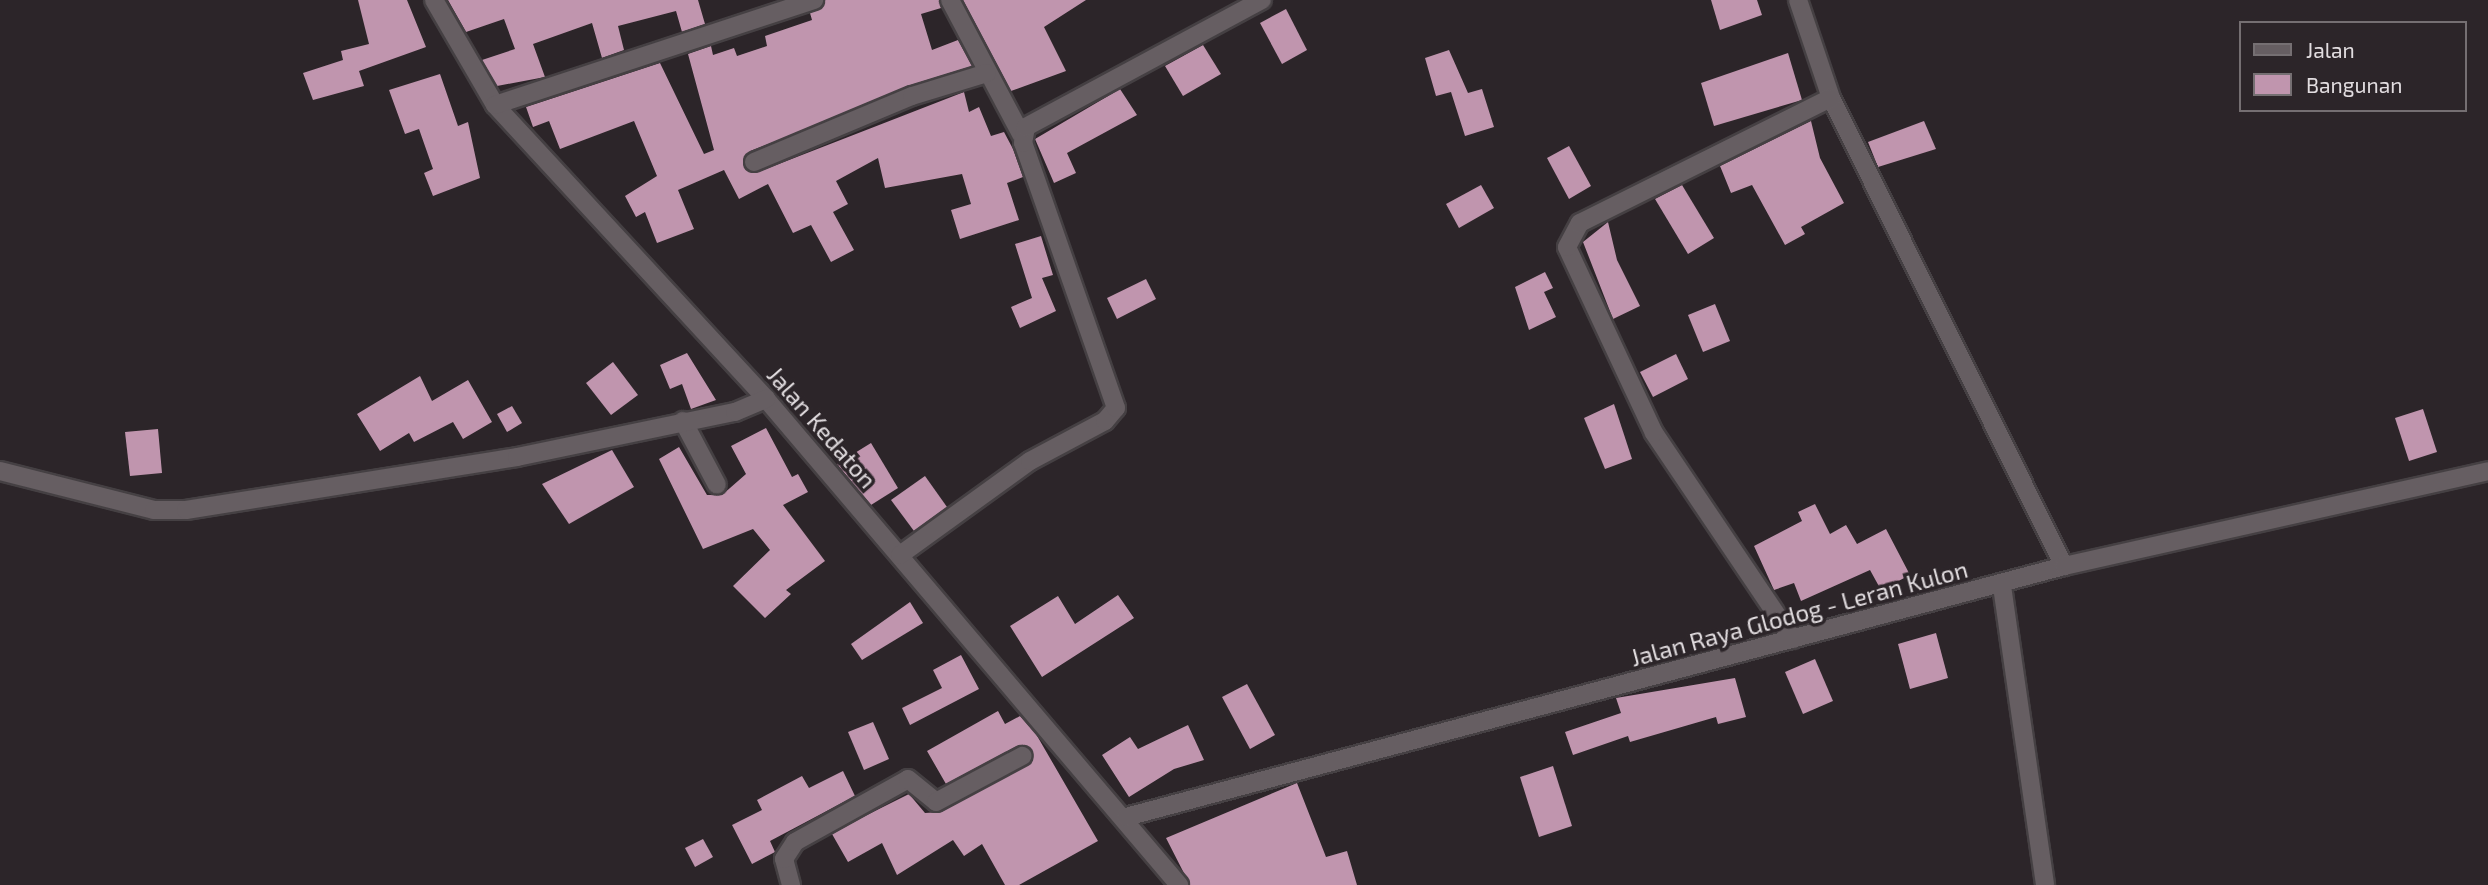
<!DOCTYPE html>
<html>
<head>
<meta charset="utf-8">
<style>
  body { margin:0 }
  #map { position:relative; width:2488px; height:885px; overflow:hidden; background:#2c2529; font-family:"Exo 2",sans-serif }
  div>[style] { position:absolute }
  .building>* { inset:0; background:#c095ae }
  .roads { filter:drop-shadow(2px 0 #454043) drop-shadow(-2px 0 #454043) drop-shadow(0 2px #454043) drop-shadow(0 -2px #454043) }
  .minor>* { height:18px; margin:-9px; padding:0 9px; transform-origin:9px; border-radius:9px; background:#665e62 }
  span { translate:-50% -50%; white-space:nowrap; text-align:center; line-height:1.15; -webkit-text-stroke:7px #2c2529; paint-order:stroke }
  .street-label { font-size:24px; color:#e2dde0 }
  .legend { position:absolute; left:2239px; top:21px; width:228px; height:91px; box-sizing:border-box; background:#2c2529; border:2px solid #756f72; margin:0; padding:9px 12px; list-style:none; font-size:21px; color:#e2dde0 }
  .legend li { display:flex; align-items:center; gap:14px; height:35px }
  .legend b { width:35px; border:2px solid #756f72 }
</style>
</head>
<body>
<div id="map">
  <div class="building">
    <i style="clip-path:polygon(358px 0,407px 0,426px 47px,359px 71px,364px 86px,313px 100px,303px 73px,343px 60px,341px 51px,369px 44px)"></i>
    <i style="clip-path:polygon(448px 0,698px 0,705px 24px,682px 32px,676px 11px,618px 26px,624px 50px,602px 58px,592px 23px,533px 44px,545px 77px,497px 86px,482px 60px,515px 49px,504px 19px,466px 32px)"></i>
    <i style="clip-path:polygon(825px 0,939px 0,941px 8px,921px 14px,932px 50px,958px 40px,972px 66px,750px 151px,743px 160px,747px 171px,758px 172px,964px 92px,969px 112px,979px 107px,991px 136px,1004px 132px,1013px 149px,1023px 177px,1007px 183px,1019px 220px,960px 239px,951px 210px,971px 204px,962px 174px,885px 188px,878px 158px,836px 181px,848px 204px,833px 212px,854px 250px,831px 262px,811px 225px,793px 233px,768px 184px,739px 199px,724px 170px,678px 190px,694px 229px,657px 243px,645px 212px,636px 217px,625px 196px,657px 176px,634px 121px,560px 149px,549px 121px,533px 127px,526px 107px,660px 63px,704px 154px,714px 150px,688px 54px,711px 46px,713px 55px,734px 48px,737px 56px,767px 46px,765px 36px,812px 20px,810px 13px)"></i>
    <i style="clip-path:polygon(963px 0,1086px 0,1044px 27px,1066px 71px,1011px 91px)"></i>
    <i style="clip-path:polygon(1711px 0,1757px 0,1762px 15px,1720px 30px)"></i>
    <i style="clip-path:polygon(1286px 9px,1307px 50px,1282px 64px,1260px 23px)"></i>
    <i style="clip-path:polygon(1203px 45px,1221px 74px,1183px 96px,1165px 66px)"></i>
    <i style="clip-path:polygon(1449px 50px,1468px 93px,1482px 89px,1494px 127px,1465px 136px,1451px 92px,1436px 96px,1425px 58px)"></i>
    <i style="clip-path:polygon(1788px 53px,1802px 100px,1714px 126px,1701px 83px)"></i>
    <i style="clip-path:polygon(440px 74px,458px 126px,468px 122px,480px 178px,433px 196px,424px 173px,433px 169px,419px 129px,405px 134px,389px 90px)"></i>
    <i style="clip-path:polygon(1120px 89px,1137px 115px,1067px 153px,1076px 173px,1054px 183px,1035px 139px)"></i>
    <i style="clip-path:polygon(1811px 121px,1820px 158px,1844px 203px,1801px 227px,1805px 234px,1785px 245px,1752px 185px,1731px 193px,1720px 166px)"></i>
    <i style="clip-path:polygon(1924px 121px,1936px 149px,1878px 167px,1868px 142px)"></i>
    <i style="clip-path:polygon(1569px 146px,1591px 186px,1569px 199px,1547px 158px)"></i>
    <i style="clip-path:polygon(1481px 185px,1494px 208px,1459px 228px,1446px 204px)"></i>
    <i style="clip-path:polygon(1682px 185px,1714px 238px,1688px 254px,1655px 199px)"></i>
    <i style="clip-path:polygon(1608px 222px,1617px 260px,1640px 306px,1613px 319px,1583px 242px)"></i>
    <i style="clip-path:polygon(1041px 236px,1053px 275px,1042px 278px,1056px 311px,1020px 328px,1011px 307px,1032px 298px,1015px 244px)"></i>
    <i style="clip-path:polygon(1545px 272px,1553px 288px,1544px 292px,1556px 317px,1529px 330px,1515px 287px)"></i>
    <i style="clip-path:polygon(1146px 279px,1156px 299px,1117px 319px,1107px 298px)"></i>
    <i style="clip-path:polygon(1715px 304px,1730px 341px,1703px 352px,1688px 315px)"></i>
    <i style="clip-path:polygon(687px 353px,716px 400px,691px 409px,682px 384px,670px 389px,660px 365px)"></i>
    <i style="clip-path:polygon(1676px 354px,1688px 379px,1653px 397px,1640px 372px)"></i>
    <i style="clip-path:polygon(613px 362px,638px 395px,611px 415px,586px 383px)"></i>
    <i style="clip-path:polygon(420px 376px,432px 401px,468px 380px,492px 422px,463px 439px,453px 422px,414px 442px,409px 433px,380px 451px,357px 414px)"></i>
    <i style="clip-path:polygon(1614px 404px,1632px 459px,1605px 469px,1584px 418px)"></i>
    <i style="clip-path:polygon(512px 406px,522px 423px,507px 432px,497px 414px)"></i>
    <i style="clip-path:polygon(2423px 409px,2437px 452px,2409px 461px,2395px 418px)"></i>
    <i style="clip-path:polygon(766px 428px,792px 477px,798px 474px,808px 492px,783px 505px,825px 561px,786px 590px,791px 594px,765px 618px,733px 586px,770px 550px,753px 529px,703px 549px,659px 459px,679px 447px,707px 495px,722px 495px,746px 474px,731px 446px)"></i>
    <i style="clip-path:polygon(158px 429px,162px 473px,130px 476px,125px 432px)"></i>
    <i style="clip-path:polygon(871px 443px,898px 488px,871px 505px,837px 464px)"></i>
    <i style="clip-path:polygon(612px 450px,634px 487px,569px 524px,542px 484px)"></i>
    <i style="clip-path:polygon(925px 476px,947px 507px,914px 531px,891px 500px)"></i>
    <i style="clip-path:polygon(1815px 504px,1830px 534px,1846px 525px,1857px 544px,1886px 529px,1910px 575px,1881px 590px,1870px 570px,1801px 601px,1794px 583px,1774px 590px,1754px 546px,1802px 521px,1798px 512px)"></i>
    <i style="clip-path:polygon(1118px 595px,1134px 618px,1042px 677px,1010px 626px,1058px 596px,1075px 624px)"></i>
    <i style="clip-path:polygon(910px 602px,923px 623px,862px 660px,851px 644px)"></i>
    <i style="clip-path:polygon(1936px 633px,1948px 678px,1910px 689px,1898px 644px)"></i>
    <i style="clip-path:polygon(961px 655px,979px 689px,910px 725px,902px 708px,942px 688px,933px 670px)"></i>
    <i style="clip-path:polygon(1815px 659px,1833px 701px,1803px 714px,1785px 672px)"></i>
    <i style="clip-path:polygon(1735px 678px,1746px 717px,1718px 724px,1716px 717px,1630px 742px,1628px 736px,1573px 755px,1565px 732px,1621px 713px,1616px 698px)"></i>
    <i style="clip-path:polygon(1247px 684px,1275px 735px,1250px 749px,1222px 697px)"></i>
    <i style="clip-path:polygon(998px 711px,1005px 724px,1020px 716px,1036px 734px,1098px 841px,1019px 885px,1005px 885px,982px 844px,964px 856px,953px 840px,897px 875px,882px 843px,848px 862px,832px 834px,865px 816px,909px 794px,925px 813px,941px 812px,1031px 763px,1032px 750px,1017px 746px,946px 784px,927px 751px)"></i>
    <i style="clip-path:polygon(873px 722px,889px 759px,864px 770px,848px 732px)"></i>
    <i style="clip-path:polygon(1188px 725px,1204px 760px,1174px 769px,1129px 797px,1102px 755px,1130px 737px,1138px 749px)"></i>
    <i style="clip-path:polygon(1553px 766px,1572px 826px,1539px 837px,1520px 777px)"></i>
    <i style="clip-path:polygon(843px 771px,855px 796px,770px 841px,775px 852px,752px 864px,732px 825px,762px 810px,757px 800px,802px 776px,809px 788px)"></i>
    <i style="clip-path:polygon(1297px 783px,1326px 857px,1347px 851px,1357px 885px,1190px 885px,1166px 838px)"></i>
    <i style="clip-path:polygon(703px 839px,713px 857px,695px 867px,685px 848px)"></i>
  </div>
  <div class="roads">
    <div class="minor">
      <i style="left:434px;top:0;width:121px;rotate:59.8deg"></i>
      <i style="left:495px;top:105px;width:400px;rotate:47.3deg"></i>
      <i style="left:766px;top:399px;width:638px;rotate:49.64deg"></i>
      <i style="left:950px;top:0;width:152px;rotate:62.1deg"></i>
      <i style="left:1798px;top:0;width:103px;rotate:71.4deg"></i>
      <i style="left:1831px;top:98px;width:523px;rotate:63.53deg"></i>
      <i style="left:495px;top:105px;width:336px;rotate:-18.2deg"></i>
      <i style="left:754px;top:162px;width:171px;rotate:-22.7deg"></i>
      <i style="left:912px;top:96px;width:78px;rotate:-17deg"></i>
      <i style="left:683px;top:421px;width:72px;rotate:62deg"></i>
      <i style="left:0;top:471px;width:159px;rotate:14.2deg"></i>
      <i style="left:154px;top:510px;width:32px"></i>
      <i style="left:186px;top:510px;width:335px;rotate:-9.1deg"></i>
      <i style="left:517px;top:457px;width:223px;rotate:-11.7deg"></i>
      <i style="left:735px;top:412px;width:34px;rotate:-23deg"></i>
      <i style="left:900px;top:555px;width:160px;rotate:-35.9deg"></i>
      <i style="left:1030px;top:461px;width:85px;rotate:-28.1deg"></i>
      <i style="left:1105px;top:421px;width:17px;rotate:-50deg"></i>
      <i style="left:1116px;top:408px;width:281px;rotate:-109.3deg"></i>
      <i style="left:1023px;top:143px;width:16px;rotate:-79deg"></i>
      <i style="left:1026px;top:127px;width:268px;rotate:-28.3deg"></i>
      <i style="left:2002px;top:586px;width:302px;rotate:81.8deg"></i>
      <i style="left:1793px;top:639px;width:249px;rotate:-124deg"></i>
      <i style="left:1654px;top:433px;width:205px;rotate:-115.1deg"></i>
      <i style="left:1567px;top:247px;width:27px;rotate:-62deg"></i>
      <i style="left:1580px;top:223px;width:280px;rotate:-26.5deg"></i>
      <i style="left:1126px;top:817px;width:971px;rotate:-14.98deg"></i>
      <i style="left:2064px;top:566px;width:435px;rotate:-12.6deg"></i>
      <i style="left:791px;top:885px;width:27px;rotate:-105deg"></i>
      <i style="left:784px;top:859px;width:20px;rotate:-57deg"></i>
      <i style="left:795px;top:842px;width:129px;rotate:-29.1deg"></i>
      <i style="left:908px;top:779px;width:36px;rotate:39deg"></i>
      <i style="left:936px;top:802px;width:98px;rotate:-28.1deg"></i>
    </div>
  </div>
  <div class="street-label">
    <span style="left:822px;top:427px;rotate:49deg">Jalan Kedaton</span>
    <span style="left:1799px;top:613px;rotate:-15deg">Jalan Raya Glodog - Leran Kulon</span>
  </div>
  <ul class="legend">
  <li><b style="height:9px;background:#665e62"></b>Jalan</li>
  <li><b style="height:19px;background:#c095ae"></b>Bangunan</li>
  </ul>
</div>
</body>
</html>
